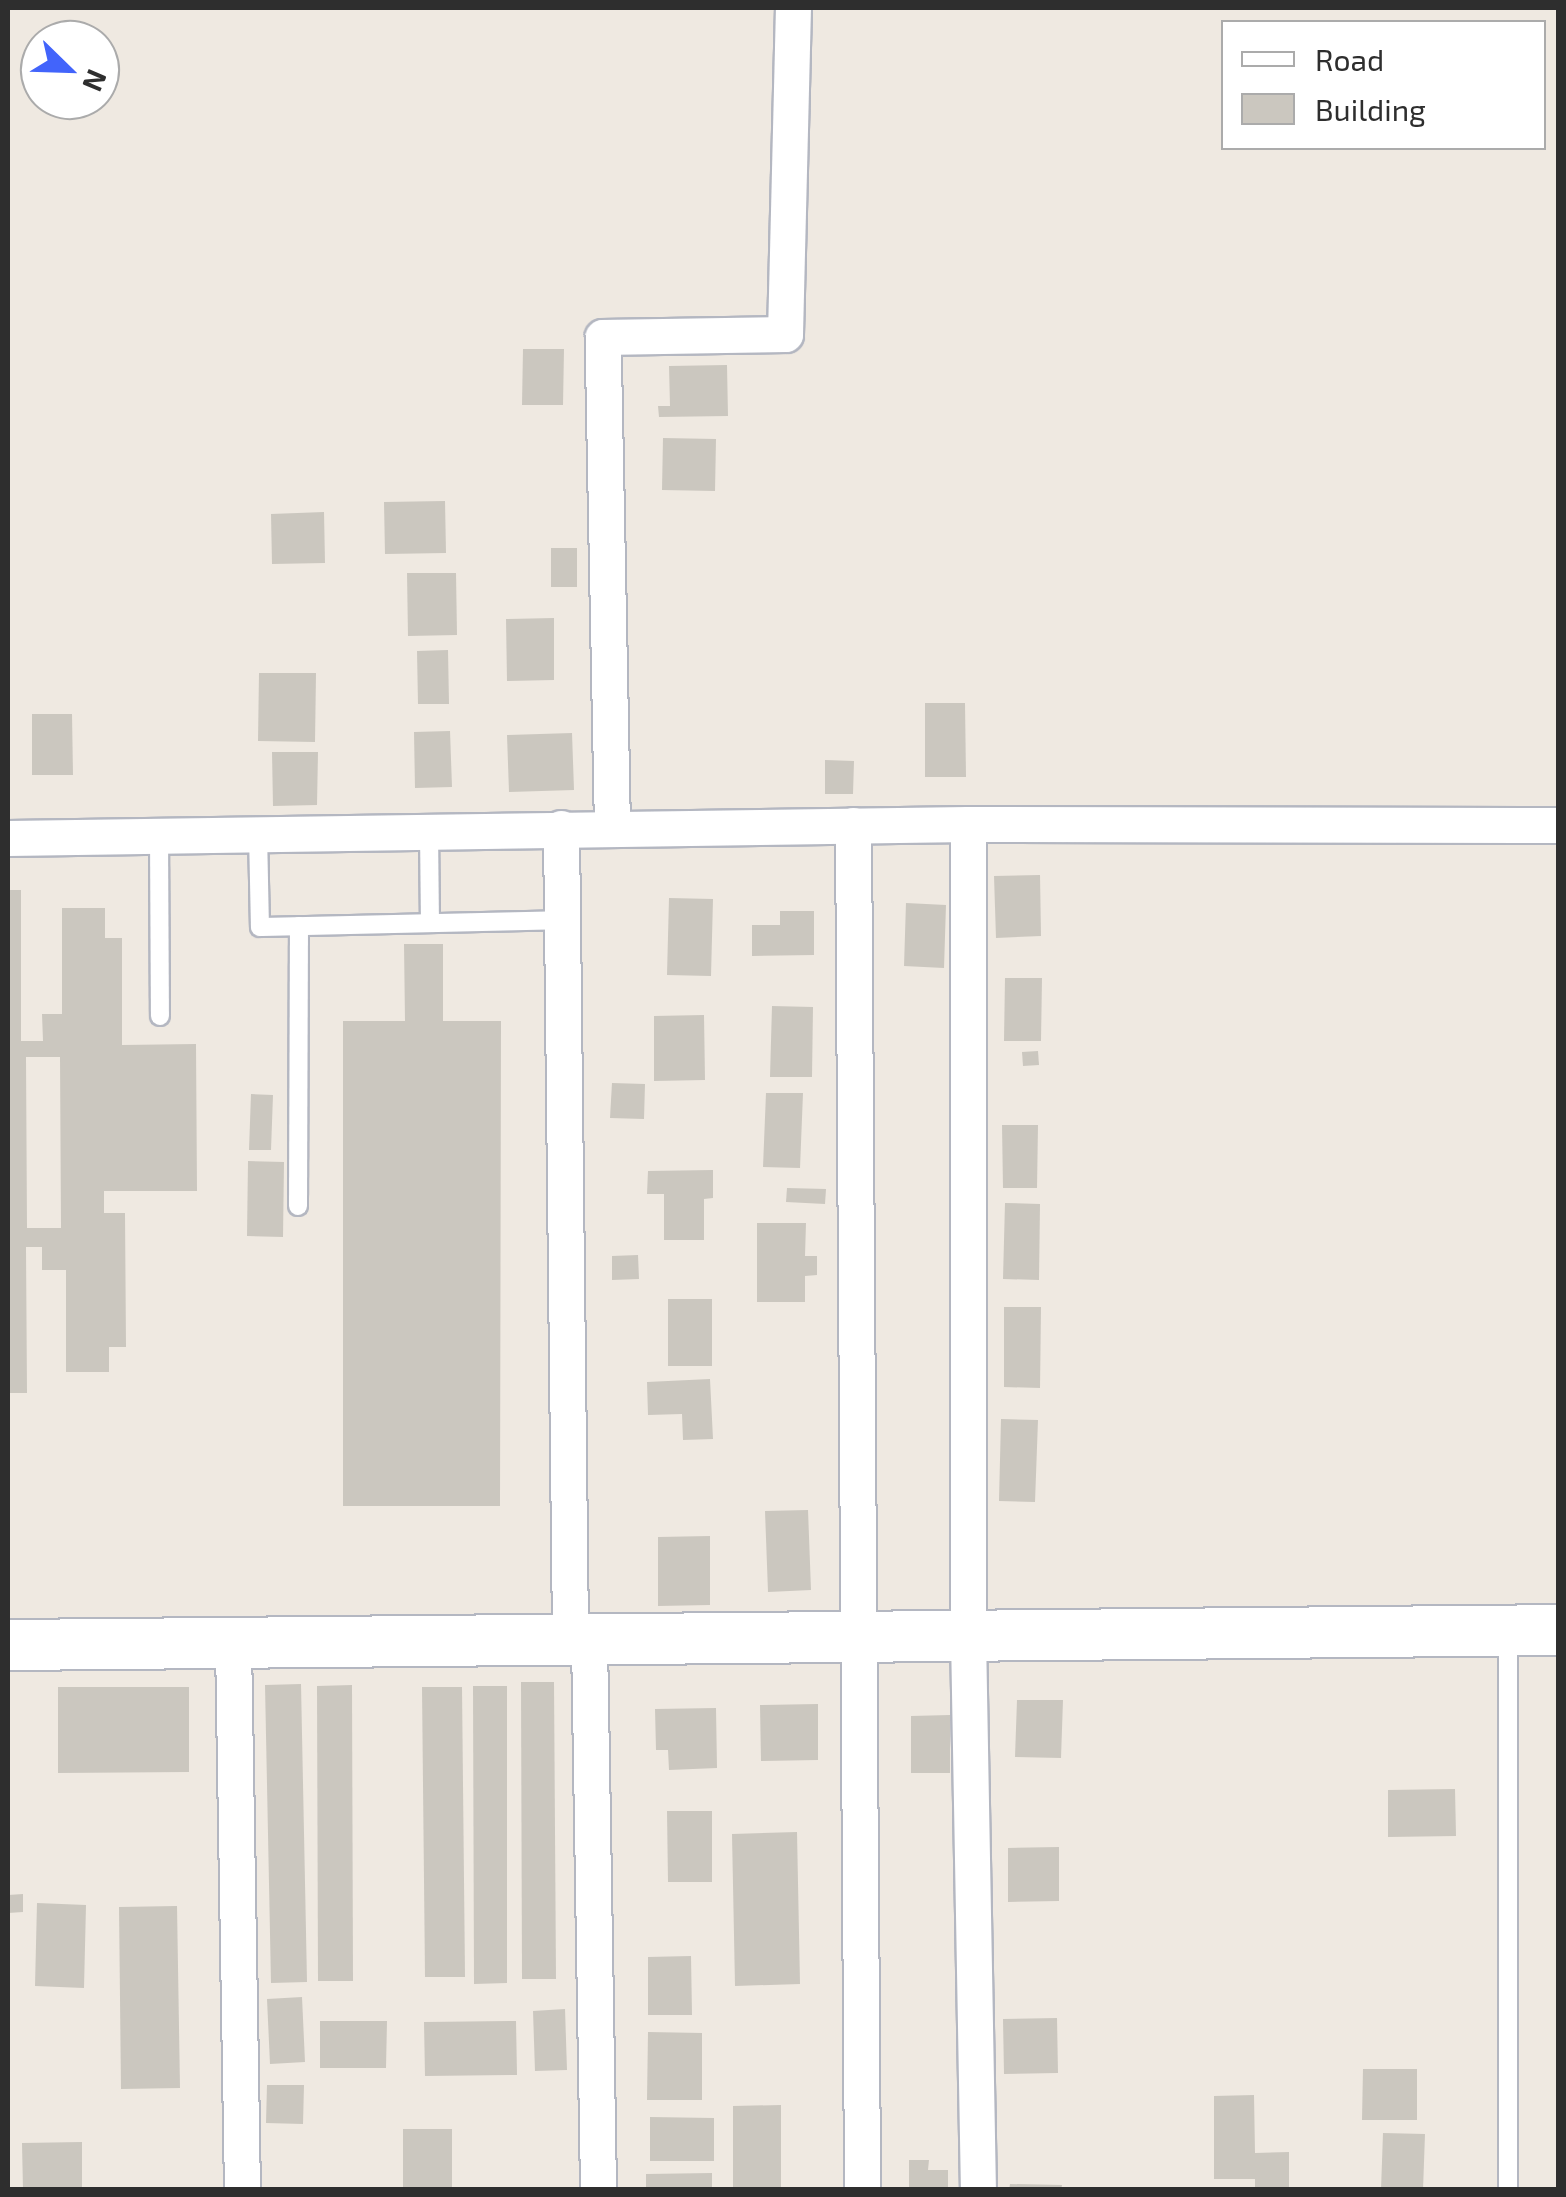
<!DOCTYPE html>
<html>
<head>
<meta charset="utf-8">
<style>
  body { margin:0 }
  #map { position:relative; width:1566px; height:2197px; overflow:hidden; background:#efe9e1; font-family:"Exo 2",sans-serif }
  div>[style] { position:absolute }
  .building>* { inset:0; background:#cbc7bf }
  .roads { filter:drop-shadow(2px 0 #b4b7c1) drop-shadow(-2px 0 #b4b7c1) drop-shadow(0 2px #b4b7c1) drop-shadow(0 -2px #b4b7c1) }
  .lane>* { height:18px; margin:-9px; padding:0 9px; transform-origin:9px; border-radius:9px; background:#fff }
  .street>* { height:35px; margin:-17.5px; padding:0 17.5px; transform-origin:17.5px; border-radius:17.5px; background:#fff }
  .secondary>* { height:50px; margin:-25px; padding:0 25px; transform-origin:25px; border-radius:25px; background:#fff }
  span { translate:-50% -50%; white-space:nowrap; text-align:center; line-height:1.15; -webkit-text-stroke:9px #fff; paint-order:stroke }
  .frame { position:absolute; inset:0; border:10px solid #2e2e2e; pointer-events:none }
  .legend { position:absolute; left:1221px; top:20px; width:325px; height:130px; box-sizing:border-box; background:#fff; border:2px solid #ababab; margin:0; padding:12px 18px; list-style:none; font-size:30px; color:#2e2e2e }
  .legend li { display:flex; align-items:center; gap:20px; height:50px }
  .legend b { width:50px; border:2px solid #ababab }
  .north { position:absolute; left:20px; top:20px; width:100px; height:100px; box-sizing:border-box; background:#fff; border:2px solid #ababab; border-radius:50%; rotate:113deg; font-size:28px; font-weight:700; line-height:40px; text-align:center; color:#2e2e2e }
  .north::after { content:''; display:block; margin:auto; width:35px; height:45px; background:#4264fb; clip-path:polygon(50% 0,100% 100%,50% 72%,0 100%) }
</style>
</head>
<body>
<div id="map">
  <div class="building">
    <i style="clip-path:polygon(523px 349px,564px 349px,563px 405px,522px 405px)"></i>
    <i style="clip-path:polygon(727px 365px,728px 416px,659px 417px,658px 406px,670px 406px,669px 366px)"></i>
    <i style="clip-path:polygon(663px 438px,716px 439px,715px 491px,662px 490px)"></i>
    <i style="clip-path:polygon(445px 501px,446px 553px,385px 554px,384px 502px)"></i>
    <i style="clip-path:polygon(324px 512px,325px 563px,272px 564px,271px 514px)"></i>
    <i style="clip-path:polygon(551px 548px,577px 548px,577px 587px,551px 587px)"></i>
    <i style="clip-path:polygon(407px 573px,456px 573px,457px 635px,408px 636px)"></i>
    <i style="clip-path:polygon(554px 618px,554px 680px,507px 681px,506px 619px)"></i>
    <i style="clip-path:polygon(448px 650px,449px 704px,418px 704px,417px 651px)"></i>
    <i style="clip-path:polygon(259px 673px,316px 673px,315px 742px,258px 741px)"></i>
    <i style="clip-path:polygon(925px 703px,965px 703px,966px 777px,925px 777px)"></i>
    <i style="clip-path:polygon(32px 714px,72px 714px,73px 775px,32px 775px)"></i>
    <i style="clip-path:polygon(450px 731px,452px 787px,415px 788px,414px 732px)"></i>
    <i style="clip-path:polygon(572px 733px,574px 790px,509px 792px,507px 735px)"></i>
    <i style="clip-path:polygon(272px 752px,318px 752px,317px 805px,273px 806px)"></i>
    <i style="clip-path:polygon(825px 760px,854px 761px,853px 794px,825px 794px)"></i>
    <i style="clip-path:polygon(1040px 875px,1041px 936px,996px 938px,994px 876px)"></i>
    <i style="clip-path:polygon(evenodd,8px 890px,21px 890px,21px 1041px,43px 1041px,42px 1014px,62px 1014px,62px 908px,105px 908px,105px 938px,122px 938px,122px 1045px,196px 1044px,197px 1191px,104px 1191px,104px 1213px,125px 1213px,126px 1347px,109px 1347px,109px 1372px,66px 1372px,66px 1270px,42px 1270px,42px 1247px,26px 1247px,27px 1393px,8px 1393px,8px 890px,26px 1057px,60px 1057px,61px 1228px,27px 1228px,26px 1057px)"></i>
    <i style="clip-path:polygon(669px 898px,713px 899px,711px 976px,667px 975px)"></i>
    <i style="clip-path:polygon(906px 903px,946px 905px,944px 968px,904px 966px)"></i>
    <i style="clip-path:polygon(780px 911px,814px 911px,814px 955px,752px 956px,752px 925px,780px 925px)"></i>
    <i style="clip-path:polygon(404px 944px,443px 944px,443px 1021px,501px 1021px,500px 1506px,343px 1506px,343px 1021px,405px 1021px)"></i>
    <i style="clip-path:polygon(1005px 978px,1042px 978px,1041px 1041px,1004px 1041px)"></i>
    <i style="clip-path:polygon(772px 1006px,813px 1007px,812px 1077px,770px 1077px)"></i>
    <i style="clip-path:polygon(704px 1015px,705px 1080px,654px 1081px,654px 1016px)"></i>
    <i style="clip-path:polygon(1038px 1051px,1039px 1065px,1023px 1066px,1022px 1052px)"></i>
    <i style="clip-path:polygon(612px 1083px,645px 1084px,644px 1119px,610px 1118px)"></i>
    <i style="clip-path:polygon(766px 1093px,803px 1093px,800px 1168px,763px 1167px)"></i>
    <i style="clip-path:polygon(251px 1094px,273px 1095px,271px 1150px,249px 1150px)"></i>
    <i style="clip-path:polygon(1002px 1125px,1038px 1125px,1037px 1188px,1003px 1188px)"></i>
    <i style="clip-path:polygon(248px 1161px,284px 1162px,283px 1237px,247px 1236px)"></i>
    <i style="clip-path:polygon(713px 1170px,713px 1198px,704px 1199px,704px 1240px,664px 1240px,664px 1194px,647px 1194px,648px 1171px)"></i>
    <i style="clip-path:polygon(787px 1188px,826px 1189px,825px 1204px,786px 1202px)"></i>
    <i style="clip-path:polygon(1005px 1203px,1040px 1204px,1039px 1280px,1003px 1279px)"></i>
    <i style="clip-path:polygon(757px 1223px,806px 1223px,805px 1256px,817px 1256px,817px 1275px,805px 1276px,805px 1302px,757px 1302px)"></i>
    <i style="clip-path:polygon(638px 1255px,639px 1279px,612px 1280px,612px 1256px)"></i>
    <i style="clip-path:polygon(668px 1299px,712px 1299px,712px 1366px,668px 1366px)"></i>
    <i style="clip-path:polygon(1004px 1307px,1041px 1307px,1040px 1388px,1004px 1387px)"></i>
    <i style="clip-path:polygon(710px 1379px,713px 1439px,683px 1440px,682px 1414px,648px 1415px,647px 1382px)"></i>
    <i style="clip-path:polygon(1001px 1419px,1038px 1420px,1035px 1502px,999px 1501px)"></i>
    <i style="clip-path:polygon(808px 1510px,811px 1590px,768px 1592px,765px 1511px)"></i>
    <i style="clip-path:polygon(710px 1536px,710px 1605px,658px 1606px,658px 1537px)"></i>
    <i style="clip-path:polygon(521px 1682px,554px 1682px,556px 1979px,522px 1979px)"></i>
    <i style="clip-path:polygon(301px 1684px,307px 1982px,271px 1983px,265px 1685px)"></i>
    <i style="clip-path:polygon(352px 1685px,353px 1981px,318px 1981px,317px 1686px)"></i>
    <i style="clip-path:polygon(473px 1686px,507px 1686px,507px 1983px,474px 1984px)"></i>
    <i style="clip-path:polygon(58px 1687px,189px 1687px,189px 1772px,58px 1773px)"></i>
    <i style="clip-path:polygon(422px 1687px,462px 1687px,465px 1977px,425px 1977px)"></i>
    <i style="clip-path:polygon(1017px 1700px,1063px 1700px,1061px 1758px,1015px 1757px)"></i>
    <i style="clip-path:polygon(818px 1704px,818px 1760px,761px 1761px,760px 1705px)"></i>
    <i style="clip-path:polygon(716px 1708px,717px 1768px,669px 1770px,668px 1750px,656px 1750px,655px 1709px)"></i>
    <i style="clip-path:polygon(950px 1715px,950px 1773px,911px 1773px,911px 1716px)"></i>
    <i style="clip-path:polygon(1455px 1789px,1456px 1836px,1388px 1837px,1388px 1790px)"></i>
    <i style="clip-path:polygon(667px 1811px,712px 1811px,712px 1882px,668px 1882px)"></i>
    <i style="clip-path:polygon(797px 1832px,800px 1984px,735px 1986px,732px 1834px)"></i>
    <i style="clip-path:polygon(1059px 1847px,1059px 1901px,1008px 1902px,1008px 1848px)"></i>
    <i style="clip-path:polygon(23px 1894px,23px 1912px,8px 1913px,8px 1895px)"></i>
    <i style="clip-path:polygon(37px 1903px,86px 1905px,84px 1988px,35px 1986px)"></i>
    <i style="clip-path:polygon(177px 1906px,180px 2088px,121px 2089px,119px 1907px)"></i>
    <i style="clip-path:polygon(691px 1956px,692px 2015px,648px 2015px,648px 1957px)"></i>
    <i style="clip-path:polygon(302px 1997px,305px 2062px,270px 2064px,267px 1999px)"></i>
    <i style="clip-path:polygon(565px 2009px,567px 2070px,535px 2071px,533px 2011px)"></i>
    <i style="clip-path:polygon(1057px 2018px,1058px 2073px,1004px 2074px,1003px 2019px)"></i>
    <i style="clip-path:polygon(320px 2021px,387px 2021px,386px 2068px,320px 2068px)"></i>
    <i style="clip-path:polygon(516px 2021px,517px 2075px,425px 2076px,424px 2022px)"></i>
    <i style="clip-path:polygon(648px 2032px,702px 2033px,702px 2100px,647px 2100px)"></i>
    <i style="clip-path:polygon(1363px 2069px,1417px 2069px,1417px 2120px,1362px 2120px)"></i>
    <i style="clip-path:polygon(267px 2085px,304px 2085px,303px 2124px,266px 2123px)"></i>
    <i style="clip-path:polygon(1254px 2095px,1255px 2153px,1289px 2152px,1289px 2190px,1255px 2190px,1255px 2179px,1214px 2179px,1214px 2096px)"></i>
    <i style="clip-path:polygon(781px 2105px,781px 2190px,733px 2190px,733px 2106px)"></i>
    <i style="clip-path:polygon(650px 2117px,714px 2118px,714px 2161px,650px 2161px)"></i>
    <i style="clip-path:polygon(403px 2129px,452px 2129px,452px 2190px,403px 2190px)"></i>
    <i style="clip-path:polygon(1383px 2133px,1425px 2134px,1423px 2190px,1381px 2190px)"></i>
    <i style="clip-path:polygon(82px 2142px,82px 2190px,23px 2190px,22px 2143px)"></i>
    <i style="clip-path:polygon(909px 2160px,929px 2160px,928px 2170px,948px 2170px,948px 2190px,909px 2190px)"></i>
    <i style="clip-path:polygon(712px 2173px,712px 2190px,646px 2190px,646px 2174px)"></i>
    <i style="clip-path:polygon(1010px 2184px,1062px 2185px,1061px 2190px,1009px 2190px)"></i>
  </div>
  <div class="roads">
    <div class="lane">
      <i style="left:429px;top:830px;width:93px;rotate:89.4deg"></i>
      <i style="left:258px;top:833px;width:94px;rotate:88.8deg"></i>
      <i style="left:260px;top:927px;width:301px;rotate:-1.3deg"></i>
      <i style="left:159px;top:835px;width:181px;rotate:89.7deg"></i>
      <i style="left:298px;top:1206px;width:280px;rotate:-89.8deg"></i>
      <i style="left:1508px;top:2190px;width:554px;rotate:-90deg"></i>
    </div>
    <div class="street">
      <i style="left:968px;top:824px;width:812px;rotate:90deg"></i>
      <i style="left:968px;top:1636px;width:554px;rotate:88.97deg"></i>
      <i style="left:853px;top:825px;width:1365px;rotate:89.62deg"></i>
      <i style="left:561px;top:828px;width:811px;rotate:89.36deg"></i>
      <i style="left:612px;top:828px;width:491px;rotate:-91.1deg"></i>
      <i style="left:603px;top:337px;width:182px;rotate:-0.9deg"></i>
      <i style="left:785px;top:334px;width:326px;rotate:-88.6deg"></i>
      <i style="left:8px;top:838px;width:960px;rotate:-0.84deg"></i>
      <i style="left:968px;top:824px;width:590px;rotate:0.1deg"></i>
      <i style="left:589px;top:1640px;width:550px;rotate:89.06deg"></i>
      <i style="left:233px;top:1643px;width:547px;rotate:89.06deg"></i>
    </div>
    <div class="secondary">
      <i style="left:8px;top:1645px;width:1550px;rotate:-0.55deg"></i>
    </div>
  </div>
  <div class="frame"></div>
  <ul class="legend">
  <li><b style="height:12px;background:#fff"></b>Road</li>
  <li><b style="height:28px;background:#cbc7bf"></b>Building</li>
  </ul>
  <div class="north">N</div>
</div>
</body>
</html>
